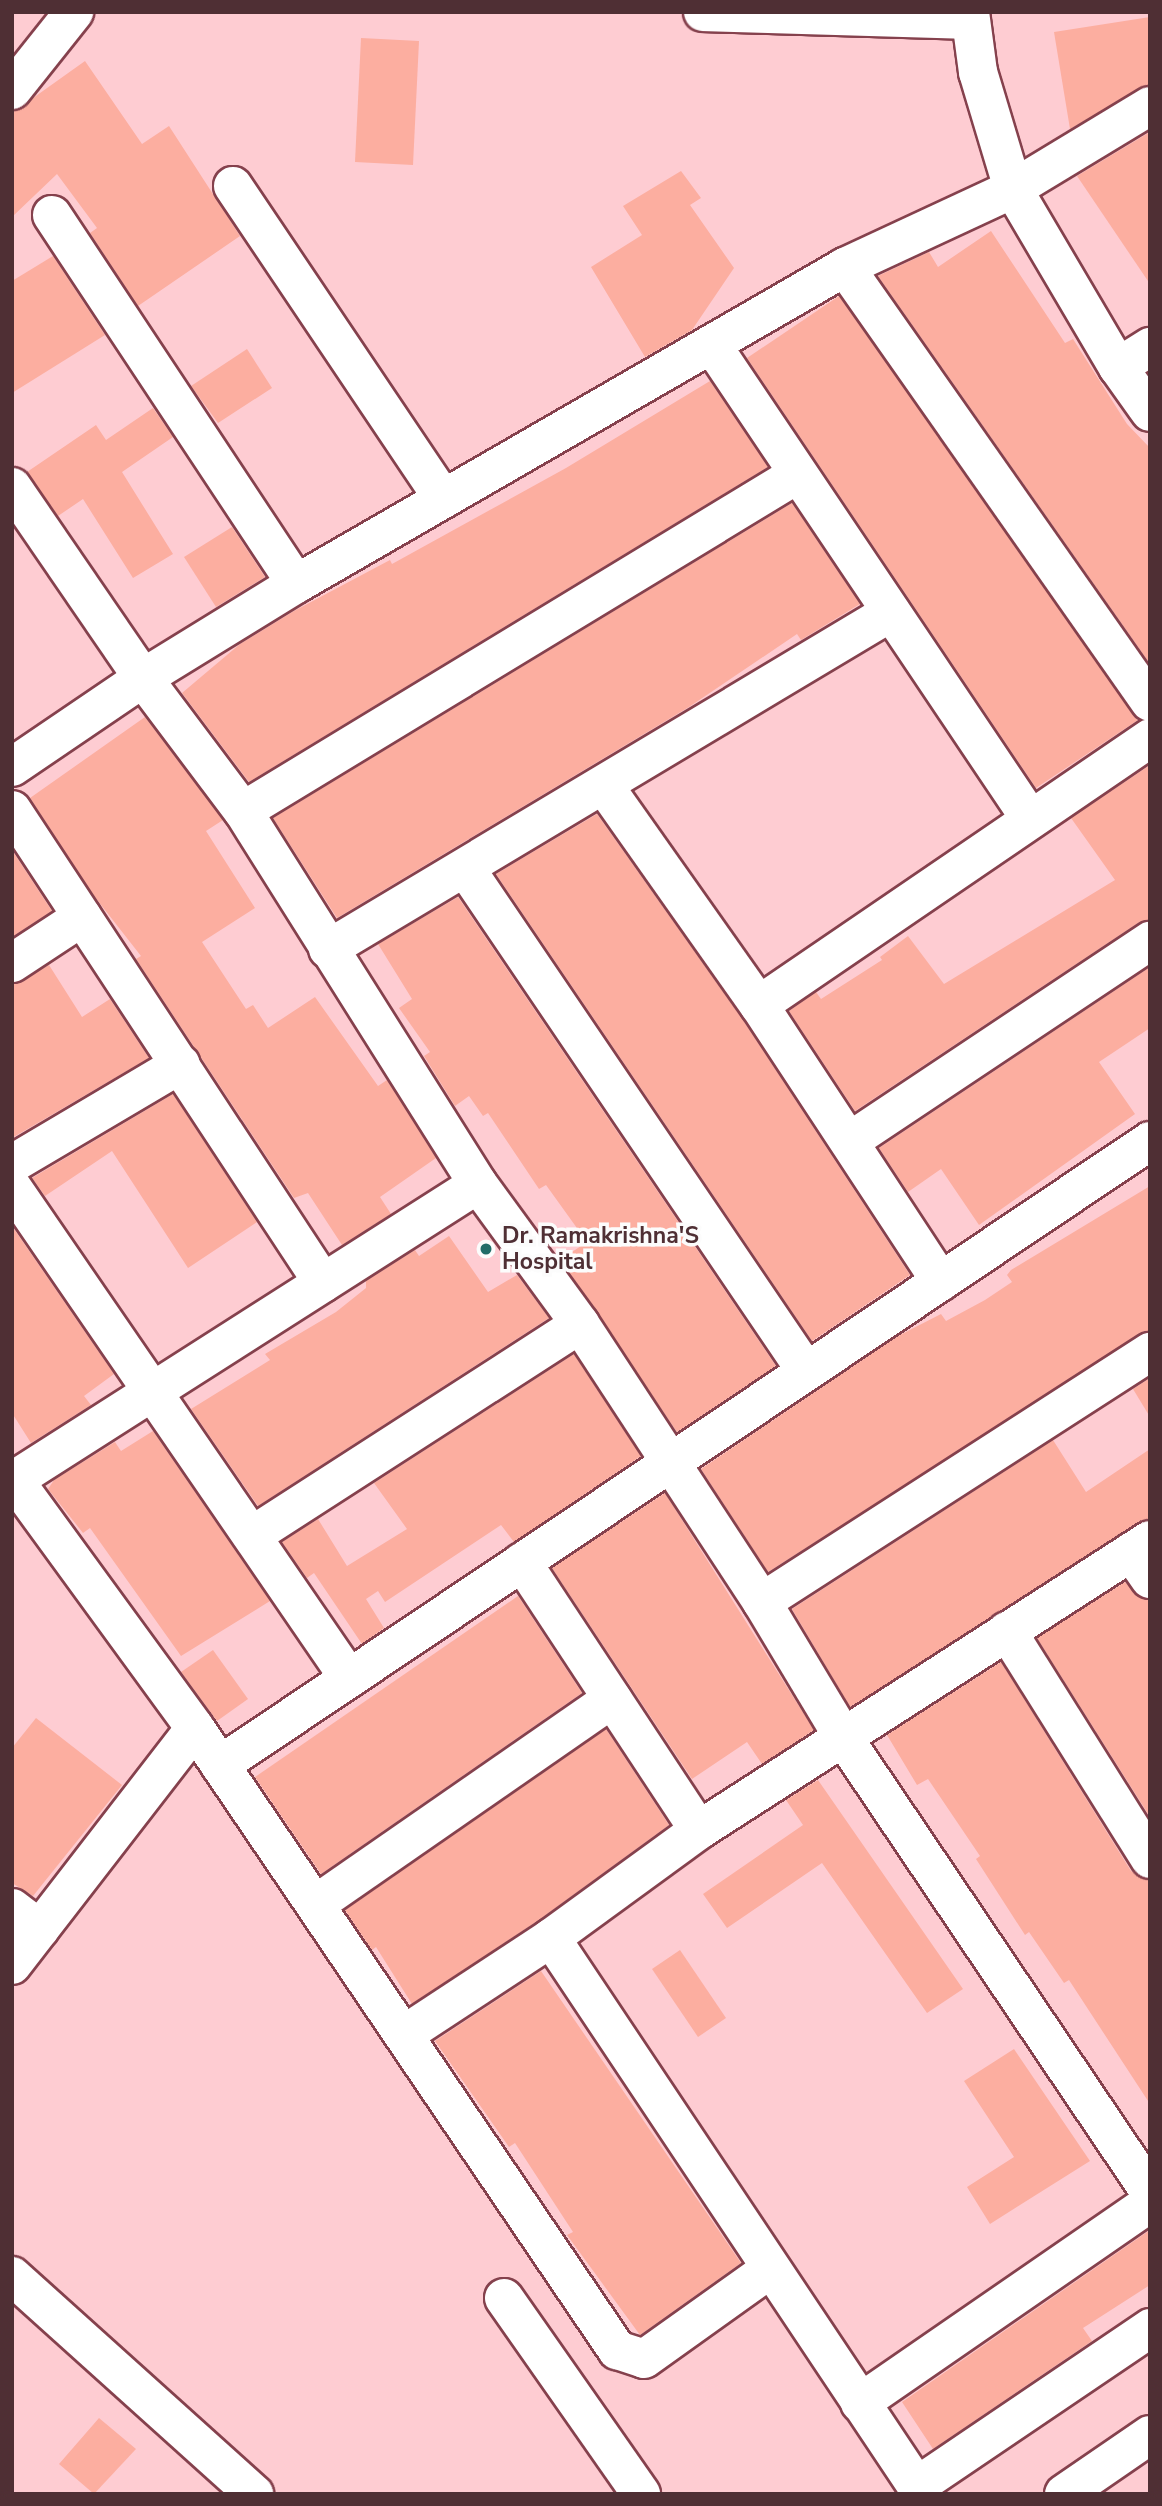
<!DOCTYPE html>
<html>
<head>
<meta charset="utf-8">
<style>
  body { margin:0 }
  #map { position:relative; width:1162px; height:2506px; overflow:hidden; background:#feccd2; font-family:"Nunito Sans",sans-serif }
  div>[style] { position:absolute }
  .building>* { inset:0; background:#fcaea0 }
  .roads { filter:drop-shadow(2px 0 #85414d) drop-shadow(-2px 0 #85414d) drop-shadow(0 2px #85414d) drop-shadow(0 -2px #85414d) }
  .minor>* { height:38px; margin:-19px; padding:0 19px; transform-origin:19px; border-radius:19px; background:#fff }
  .primary>* { height:38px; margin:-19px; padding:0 19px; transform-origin:19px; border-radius:19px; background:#fff }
  .dots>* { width:19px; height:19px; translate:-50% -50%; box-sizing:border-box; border:4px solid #fcfcfc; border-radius:50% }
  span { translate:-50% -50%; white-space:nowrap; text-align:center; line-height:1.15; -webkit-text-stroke:7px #fcfcfc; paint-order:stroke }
  .poi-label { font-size:23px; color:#4f2f34; font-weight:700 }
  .left { translate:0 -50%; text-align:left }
  .frame { position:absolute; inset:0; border:14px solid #4f2f34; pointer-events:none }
</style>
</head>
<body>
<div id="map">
  <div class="building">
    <i style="clip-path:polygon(1150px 17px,1150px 84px,1070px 129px,1054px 32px)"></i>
    <i style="clip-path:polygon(361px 38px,419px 41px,413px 165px,355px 162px)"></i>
    <i style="clip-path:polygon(85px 61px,142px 144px,169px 126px,240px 236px,138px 306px,90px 233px,97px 228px,57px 174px,12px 217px,12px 113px)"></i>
    <i style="clip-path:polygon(1150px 132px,1150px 284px,1077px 176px)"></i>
    <i style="clip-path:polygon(681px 171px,701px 198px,690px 205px,734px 268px,692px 330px,645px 357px,591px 267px,642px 235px,623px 206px)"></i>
    <i style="clip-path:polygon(991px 231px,1065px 343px,1073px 339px,1127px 424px,1150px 448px,1150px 664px,878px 276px,929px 252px,938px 267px)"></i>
    <i style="clip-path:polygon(53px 256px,105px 335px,12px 393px,12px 281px)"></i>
    <i style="clip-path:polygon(839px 296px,1138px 720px,1036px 788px,747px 358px)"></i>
    <i style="clip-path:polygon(247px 349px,272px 388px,218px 423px,191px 386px)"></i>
    <i style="clip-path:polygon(710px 381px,768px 467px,249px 782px,182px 693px,240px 644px,294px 611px,390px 560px,392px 564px,566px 468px)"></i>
    <i style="clip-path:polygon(153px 408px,173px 437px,122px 472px,173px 554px,133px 578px,83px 499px,58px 516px,27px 472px,96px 425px,106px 440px)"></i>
    <i style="clip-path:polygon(792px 503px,860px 604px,801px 640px,797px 634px,689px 707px,337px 918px,273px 818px)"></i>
    <i style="clip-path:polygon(232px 527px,265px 577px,216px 607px,184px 557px)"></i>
    <i style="clip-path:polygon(145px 717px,223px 820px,206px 831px,255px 908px,202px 942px,246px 1009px,253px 1005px,268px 1028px,315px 997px,378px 1086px,387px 1080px,436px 1158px,380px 1197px,391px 1214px,342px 1245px,308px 1193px,294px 1198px,136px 959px,141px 956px,94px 896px,30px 798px)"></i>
    <i style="clip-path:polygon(1150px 765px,1150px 919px,1138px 923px,855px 1111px,789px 1011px,816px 992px,821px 999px,882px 960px,880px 957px,908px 936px,944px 984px,1115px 880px,1071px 818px)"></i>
    <i style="clip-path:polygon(597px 814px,741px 1017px,910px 1275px,812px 1341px,496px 874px)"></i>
    <i style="clip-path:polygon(12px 850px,52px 911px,12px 937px)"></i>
    <i style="clip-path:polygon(458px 897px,776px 1366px,677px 1432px,560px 1260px,587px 1242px,546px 1185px,539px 1189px,488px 1113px,483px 1116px,469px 1096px,455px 1106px,424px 1056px,430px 1052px,399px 1008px,412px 999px,378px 944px)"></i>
    <i style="clip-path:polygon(49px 965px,82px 1017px,110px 999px,149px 1058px,12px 1138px,12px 985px)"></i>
    <i style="clip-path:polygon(1150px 967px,1150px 1028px,1099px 1062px,1135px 1114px,979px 1225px,941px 1169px,908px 1192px,879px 1148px)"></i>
    <i style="clip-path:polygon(173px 1094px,257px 1222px,188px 1268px,112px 1151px,45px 1196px,32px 1178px)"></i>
    <i style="clip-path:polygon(1150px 1186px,1150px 1330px,768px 1572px,701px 1469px,898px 1336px,941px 1314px,946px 1321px,985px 1300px,1012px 1282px,1007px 1275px,1011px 1270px)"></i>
    <i style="clip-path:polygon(12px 1226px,114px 1374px,84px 1396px,91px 1405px,31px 1443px,12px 1413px)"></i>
    <i style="clip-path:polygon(449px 1236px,488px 1292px,517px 1275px,549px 1318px,258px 1506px,191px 1409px,270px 1360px,265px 1354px,336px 1312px,366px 1288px,366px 1281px,415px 1250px,419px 1256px)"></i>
    <i style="clip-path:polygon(574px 1354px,641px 1456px,514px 1542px,501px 1525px,385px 1602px,378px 1591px,366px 1599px,384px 1628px,362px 1644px,314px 1573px,307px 1578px,282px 1542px,318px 1519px,347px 1566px,407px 1529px,374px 1483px)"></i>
    <i style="clip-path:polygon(1150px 1378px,1150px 1417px,1133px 1389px)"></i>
    <i style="clip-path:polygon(153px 1431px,270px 1601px,181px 1656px,90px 1528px,83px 1533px,48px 1489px,54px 1480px,115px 1442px,121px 1451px)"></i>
    <i style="clip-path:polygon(1053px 1440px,1086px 1492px,1150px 1449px,1150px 1518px,850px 1707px,792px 1609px)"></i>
    <i style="clip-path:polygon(665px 1493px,814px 1730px,762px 1764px,747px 1742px,692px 1779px,552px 1568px)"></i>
    <i style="clip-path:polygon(1125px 1582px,1140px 1598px,1150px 1600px,1150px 1817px,1037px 1638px)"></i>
    <i style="clip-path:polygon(518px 1596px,582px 1693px,321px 1874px,255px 1777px)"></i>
    <i style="clip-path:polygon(213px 1650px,248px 1699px,217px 1721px,181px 1672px)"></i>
    <i style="clip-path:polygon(1001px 1662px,1131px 1871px,1150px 1881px,1150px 2104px,1069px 1980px,1064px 1983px,1029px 1932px,1025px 1935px,976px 1859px,980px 1856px,928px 1779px,917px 1785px,887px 1735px)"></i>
    <i style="clip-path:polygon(36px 1718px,122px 1785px,33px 1896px,12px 1883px,12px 1748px)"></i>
    <i style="clip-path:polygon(606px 1729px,669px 1825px,539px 1920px,412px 2004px,376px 1947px,372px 1950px,345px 1910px)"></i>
    <i style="clip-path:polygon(818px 1780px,963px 1989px,927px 2013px,822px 1863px,727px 1928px,703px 1894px,803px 1825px,786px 1800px)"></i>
    <i style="clip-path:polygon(680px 1950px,726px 2018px,698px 2037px,652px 1969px)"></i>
    <i style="clip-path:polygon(541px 1971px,741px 2263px,640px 2335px,567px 2235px,573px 2232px,515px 2143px,509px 2147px,435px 2041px)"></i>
    <i style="clip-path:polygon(1014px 2049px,1090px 2161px,990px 2224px,967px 2187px,1014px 2157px,964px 2081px)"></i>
    <i style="clip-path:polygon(1150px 2230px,1150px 2285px,1083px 2328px,1092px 2341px,933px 2449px,902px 2402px)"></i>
    <i style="clip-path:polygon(99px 2418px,136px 2449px,94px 2494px,59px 2464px)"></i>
  </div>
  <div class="roads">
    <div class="minor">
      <i style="left:703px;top:12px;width:266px;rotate:1.7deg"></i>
      <i style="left:970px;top:12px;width:61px;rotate:82.4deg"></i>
      <i style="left:978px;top:72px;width:122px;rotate:73.3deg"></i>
      <i style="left:1013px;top:189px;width:207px;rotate:59.5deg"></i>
      <i style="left:1118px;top:367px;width:55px;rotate:54.6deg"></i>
      <i style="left:12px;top:90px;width:100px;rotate:-51.5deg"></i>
      <i style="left:233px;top:186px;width:377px;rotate:56.1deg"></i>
      <i style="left:52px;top:215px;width:442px;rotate:56.5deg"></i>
      <i style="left:845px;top:267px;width:531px;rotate:54.96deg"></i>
      <i style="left:712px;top:345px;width:569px;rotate:56.11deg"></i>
      <i style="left:1118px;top:367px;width:38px;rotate:-32deg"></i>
      <i style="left:12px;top:487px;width:232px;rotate:55.6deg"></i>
      <i style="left:143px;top:678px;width:166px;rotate:53.1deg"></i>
      <i style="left:243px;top:811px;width:441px;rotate:57.8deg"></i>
      <i style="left:478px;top:1184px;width:173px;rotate:53.9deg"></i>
      <i style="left:580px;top:1324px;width:332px;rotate:56.8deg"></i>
      <i style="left:762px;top:1602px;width:157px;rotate:59deg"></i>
      <i style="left:843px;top:1737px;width:549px;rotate:55.99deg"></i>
      <i style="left:12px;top:767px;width:158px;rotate:-34.2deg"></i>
      <i style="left:143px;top:678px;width:180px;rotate:-31.6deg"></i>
      <i style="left:296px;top:584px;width:634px;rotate:-30deg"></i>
      <i style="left:845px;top:267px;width:185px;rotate:-24.9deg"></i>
      <i style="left:1013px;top:189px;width:160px;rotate:-31.2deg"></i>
      <i style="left:605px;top:787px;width:267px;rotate:54.8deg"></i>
      <i style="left:759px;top:1005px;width:331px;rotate:56.7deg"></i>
      <i style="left:12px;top:810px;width:566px;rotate:56.67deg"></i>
      <i style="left:243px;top:811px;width:649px;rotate:-31.27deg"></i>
      <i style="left:466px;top:869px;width:606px;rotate:55.89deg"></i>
      <i style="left:328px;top:949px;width:656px;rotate:-30.9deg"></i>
      <i style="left:12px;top:963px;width:84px;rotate:-33.3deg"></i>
      <i style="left:759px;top:1005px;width:473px;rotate:-34.3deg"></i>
      <i style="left:850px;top:1141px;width:361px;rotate:-33.7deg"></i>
      <i style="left:12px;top:1164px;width:196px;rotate:-30.6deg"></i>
      <i style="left:12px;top:1187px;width:596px;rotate:55.54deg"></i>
      <i style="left:12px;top:1477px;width:311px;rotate:53.9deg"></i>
      <i style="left:195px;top:1728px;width:752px;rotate:55.84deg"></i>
      <i style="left:617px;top:2350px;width:28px;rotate:18deg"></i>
      <i style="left:644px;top:2359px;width:153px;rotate:-35.5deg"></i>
      <i style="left:14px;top:1480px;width:550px;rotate:-32.54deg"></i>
      <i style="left:253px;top:1535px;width:389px;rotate:-32.8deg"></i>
      <i style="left:1131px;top:1552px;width:33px;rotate:55deg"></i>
      <i style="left:522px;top:1562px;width:321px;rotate:56.6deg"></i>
      <i style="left:762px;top:1602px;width:462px;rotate:-32.8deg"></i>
      <i style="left:1007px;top:1631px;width:269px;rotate:57.9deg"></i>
      <i style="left:220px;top:1765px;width:1120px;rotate:-33.86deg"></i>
      <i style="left:316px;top:1904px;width:360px;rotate:-34.7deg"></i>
      <i style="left:12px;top:1908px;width:35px;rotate:37deg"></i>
      <i style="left:551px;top:1938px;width:668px;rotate:56.29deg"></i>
      <i style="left:12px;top:1965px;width:299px;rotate:-52.3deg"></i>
      <i style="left:405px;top:2034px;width:175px;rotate:-33.3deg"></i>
      <i style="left:551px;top:1938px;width:183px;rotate:-36.1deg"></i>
      <i style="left:699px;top:1830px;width:536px;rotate:-32.74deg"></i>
      <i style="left:12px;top:2276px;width:326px;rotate:42deg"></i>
      <i style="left:504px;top:2298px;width:239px;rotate:55deg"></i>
      <i style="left:860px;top:2403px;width:352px;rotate:-34.6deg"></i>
      <i style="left:917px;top:2486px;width:282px;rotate:-34.1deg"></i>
    </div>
    <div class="primary">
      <i style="left:1064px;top:2494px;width:104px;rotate:-34.5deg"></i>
    </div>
  </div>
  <div class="dots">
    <i style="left:486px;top:1249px;background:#226d69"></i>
  </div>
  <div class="poi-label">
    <span class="left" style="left:502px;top:1249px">Dr. Ramakrishna'S<br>Hospital</span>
  </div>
  <div class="frame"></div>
</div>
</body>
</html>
